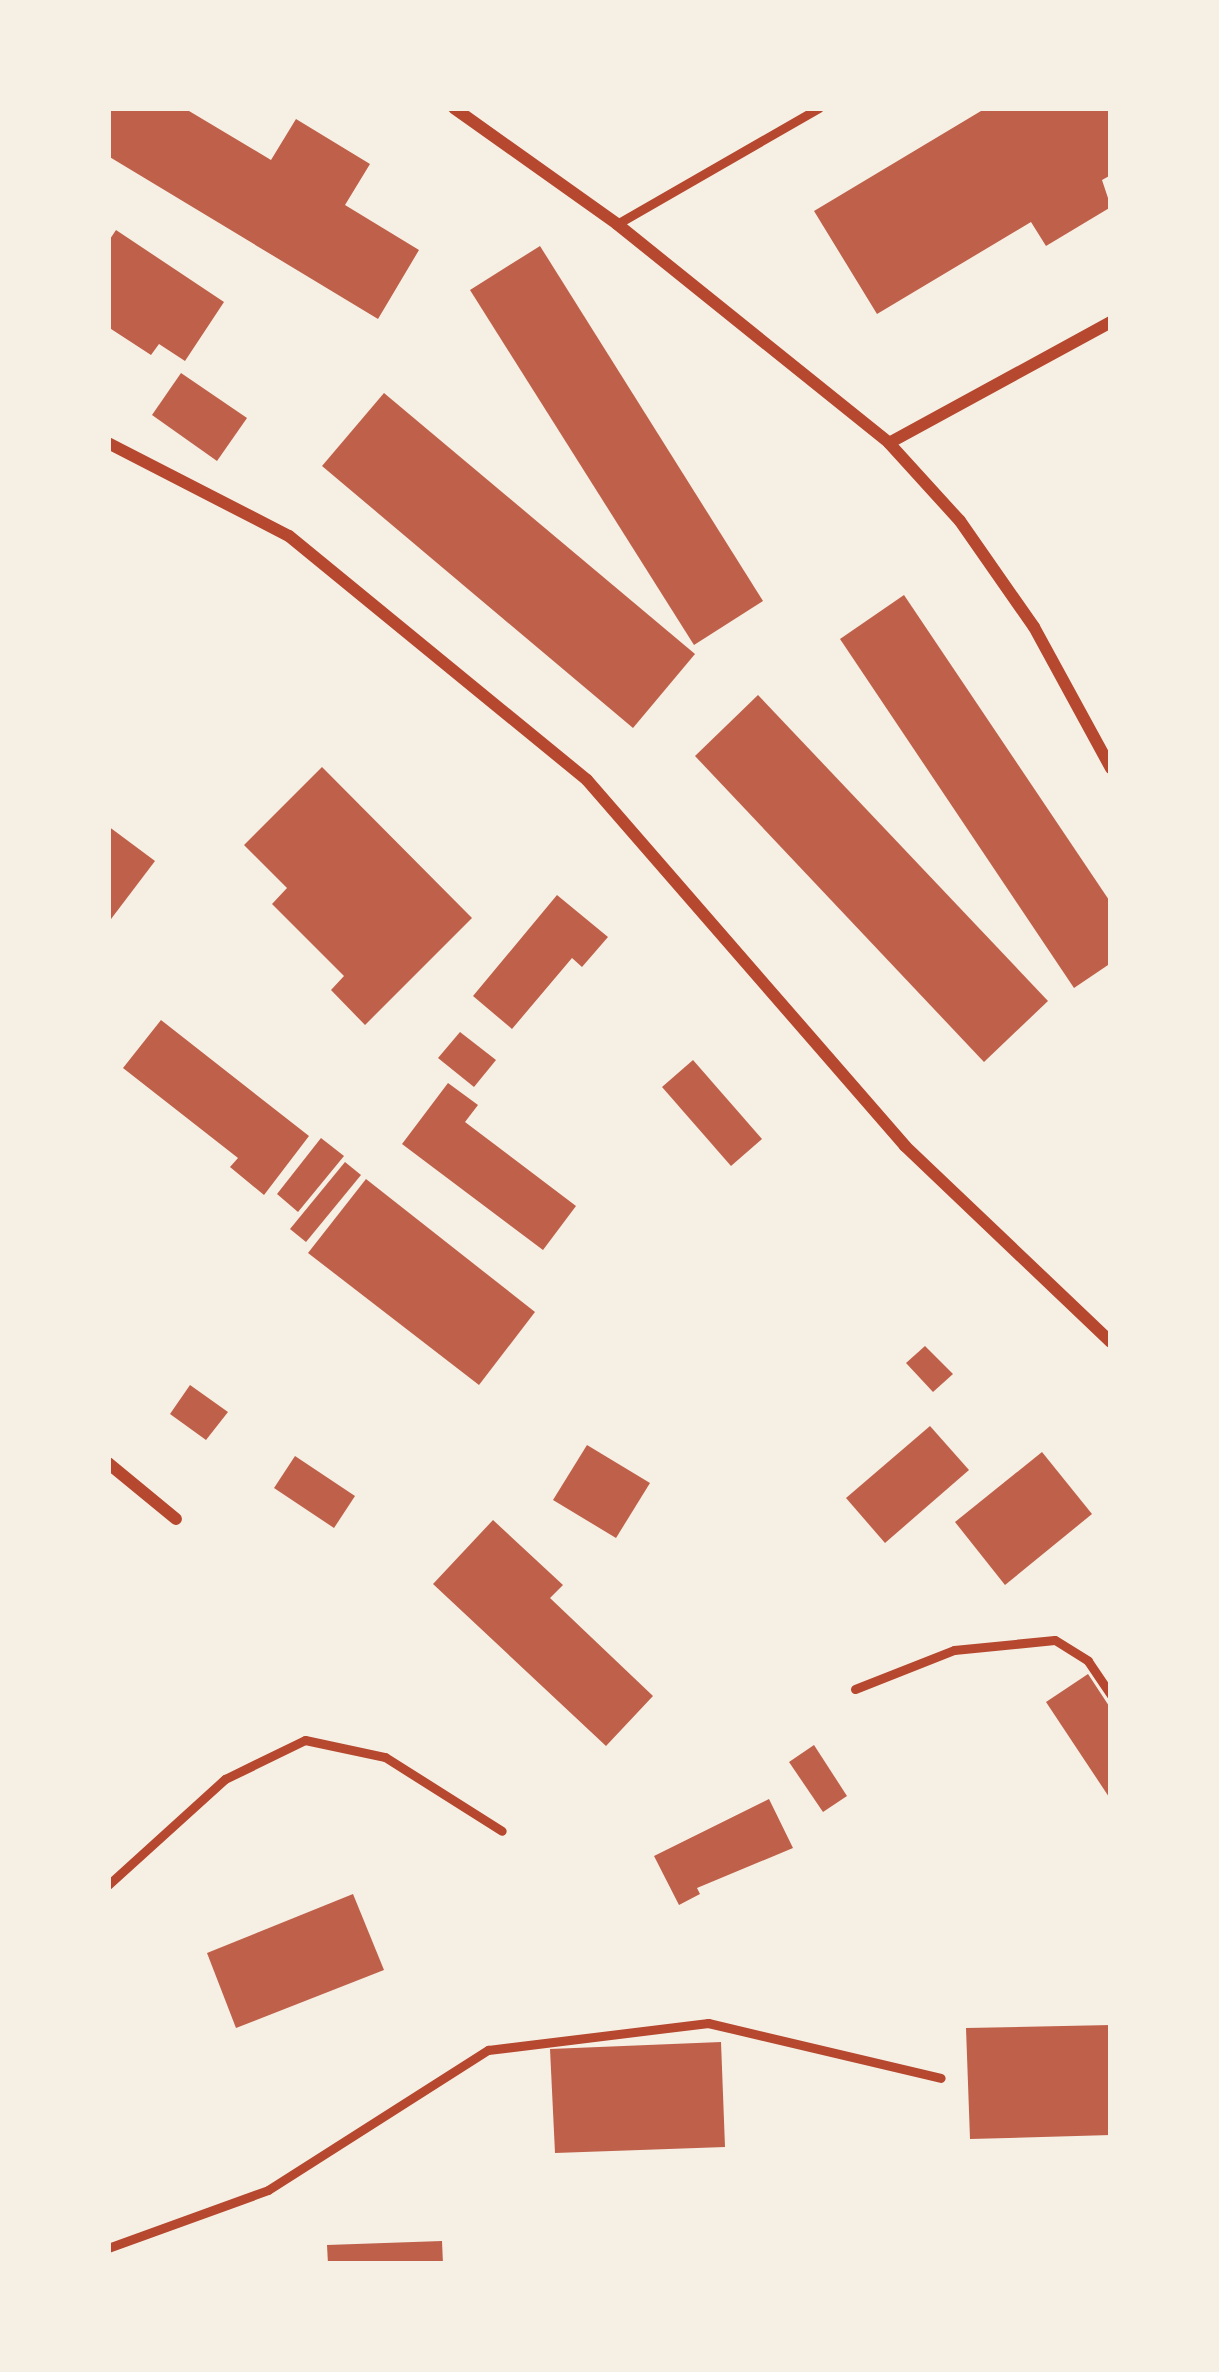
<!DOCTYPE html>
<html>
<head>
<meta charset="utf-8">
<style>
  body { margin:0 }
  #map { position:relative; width:1219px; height:2372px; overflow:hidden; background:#f6efe4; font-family:"Public Sans",sans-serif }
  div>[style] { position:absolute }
  .building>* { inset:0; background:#bf614a }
  .service>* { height:9px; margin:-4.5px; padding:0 4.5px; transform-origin:4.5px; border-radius:4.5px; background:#b5482f }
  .minor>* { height:12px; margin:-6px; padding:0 6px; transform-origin:6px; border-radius:6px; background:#b5482f }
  span { translate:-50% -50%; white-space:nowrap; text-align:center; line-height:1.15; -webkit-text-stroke:12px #f6efe4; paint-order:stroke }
  .frame { position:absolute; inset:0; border:111px solid #f6efe4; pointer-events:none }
</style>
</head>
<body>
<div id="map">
  <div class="building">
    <i style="clip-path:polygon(108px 108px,184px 108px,271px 160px,296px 119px,370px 164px,345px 205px,419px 250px,378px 319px,108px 156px)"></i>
    <i style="clip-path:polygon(986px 108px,1111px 108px,1111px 175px,1102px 180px,1111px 207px,1046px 246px,1031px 222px,877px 314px,814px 211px)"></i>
    <i style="clip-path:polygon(116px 230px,224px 302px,185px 361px,159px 344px,151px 355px,108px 327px,108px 242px)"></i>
    <i style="clip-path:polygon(540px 246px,763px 601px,694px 645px,470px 290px)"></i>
    <i style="clip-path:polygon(181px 373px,247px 418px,217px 461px,152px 415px)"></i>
    <i style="clip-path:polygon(384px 393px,695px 654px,633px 728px,322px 466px)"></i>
    <i style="clip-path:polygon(904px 595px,1111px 903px,1111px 963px,1074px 988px,840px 639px)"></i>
    <i style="clip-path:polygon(758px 695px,1048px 1001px,984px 1062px,695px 756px)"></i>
    <i style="clip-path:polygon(322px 767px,472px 918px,365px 1025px,331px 990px,344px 976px,272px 904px,287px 888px,244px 845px)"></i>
    <i style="clip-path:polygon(108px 826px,155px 861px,108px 923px)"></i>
    <i style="clip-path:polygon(557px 895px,608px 937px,582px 967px,572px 958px,512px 1029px,473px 996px)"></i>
    <i style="clip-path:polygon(161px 1020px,309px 1136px,264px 1195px,230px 1167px,238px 1158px,123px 1068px)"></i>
    <i style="clip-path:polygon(460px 1032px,496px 1060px,474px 1087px,438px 1058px)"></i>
    <i style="clip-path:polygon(693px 1060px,762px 1139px,731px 1166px,662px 1087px)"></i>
    <i style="clip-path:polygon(448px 1083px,478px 1105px,465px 1122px,576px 1206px,543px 1250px,402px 1144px)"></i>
    <i style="clip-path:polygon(321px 1138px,344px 1156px,298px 1212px,277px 1194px)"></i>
    <i style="clip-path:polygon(345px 1162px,361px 1175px,306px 1242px,290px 1229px)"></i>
    <i style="clip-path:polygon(366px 1179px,535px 1312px,479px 1385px,308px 1253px)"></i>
    <i style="clip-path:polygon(925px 1346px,953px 1374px,933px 1392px,906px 1363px)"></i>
    <i style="clip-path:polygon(190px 1385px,228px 1412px,206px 1440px,170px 1414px)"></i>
    <i style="clip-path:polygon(930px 1426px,969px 1470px,885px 1543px,846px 1498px)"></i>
    <i style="clip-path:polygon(587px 1445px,650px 1483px,616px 1538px,553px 1500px)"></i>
    <i style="clip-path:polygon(1042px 1452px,1092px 1514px,1005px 1585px,955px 1522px)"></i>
    <i style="clip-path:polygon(295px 1456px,355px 1496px,334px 1528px,274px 1488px)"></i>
    <i style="clip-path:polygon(493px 1520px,563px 1585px,550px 1598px,653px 1696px,606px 1746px,433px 1584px)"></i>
    <i style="clip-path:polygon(1088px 1674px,1111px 1709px,1111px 1800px,1046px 1702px)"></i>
    <i style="clip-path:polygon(814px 1745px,847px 1796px,823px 1812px,789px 1762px)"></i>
    <i style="clip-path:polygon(769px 1799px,793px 1848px,697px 1888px,700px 1894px,679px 1905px,654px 1856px)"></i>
    <i style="clip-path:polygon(353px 1894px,384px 1970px,236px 2028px,207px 1953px)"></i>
    <i style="clip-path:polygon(1111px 2025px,1111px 2135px,970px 2139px,966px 2028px)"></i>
    <i style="clip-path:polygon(721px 2042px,725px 2147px,555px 2153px,550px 2049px)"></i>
    <i style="clip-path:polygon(442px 2241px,443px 2264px,328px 2264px,327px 2245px)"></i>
  </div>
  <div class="service">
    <i style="left:617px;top:224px;width:233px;rotate:-29.9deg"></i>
    <i style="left:855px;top:1689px;width:106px;rotate:-21.5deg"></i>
    <i style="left:954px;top:1650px;width:101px;rotate:-5.7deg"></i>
    <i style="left:1055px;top:1640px;width:39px;rotate:32deg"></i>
    <i style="left:1088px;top:1661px;width:41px;rotate:55.9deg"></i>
    <i style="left:108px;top:1885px;width:158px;rotate:-42.2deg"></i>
    <i style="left:225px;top:1779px;width:89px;rotate:-26deg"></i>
    <i style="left:305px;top:1740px;width:82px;rotate:12deg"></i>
    <i style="left:385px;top:1757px;width:138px;rotate:32.3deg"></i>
    <i style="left:108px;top:2248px;width:170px;rotate:-19.9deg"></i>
    <i style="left:268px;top:2190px;width:261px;rotate:-32.5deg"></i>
    <i style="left:488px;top:2050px;width:222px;rotate:-7deg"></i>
    <i style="left:708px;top:2023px;width:239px;rotate:13.3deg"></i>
  </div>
  <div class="minor">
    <i style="left:454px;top:108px;width:200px;rotate:35.4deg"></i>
    <i style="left:617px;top:224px;width:349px;rotate:38.8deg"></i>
    <i style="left:889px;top:443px;width:253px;rotate:-28.6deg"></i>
    <i style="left:108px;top:443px;width:203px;rotate:27.2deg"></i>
    <i style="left:289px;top:536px;width:385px;rotate:39.3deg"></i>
    <i style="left:587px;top:780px;width:485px;rotate:49deg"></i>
    <i style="left:905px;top:1146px;width:284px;rotate:43.6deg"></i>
    <i style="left:889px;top:443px;width:105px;rotate:47.7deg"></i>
    <i style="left:960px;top:521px;width:129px;rotate:55.1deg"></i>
    <i style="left:1034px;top:627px;width:161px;rotate:61.4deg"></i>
    <i style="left:108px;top:1463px;width:88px;rotate:39.5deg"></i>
  </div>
  <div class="frame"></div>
</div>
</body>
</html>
